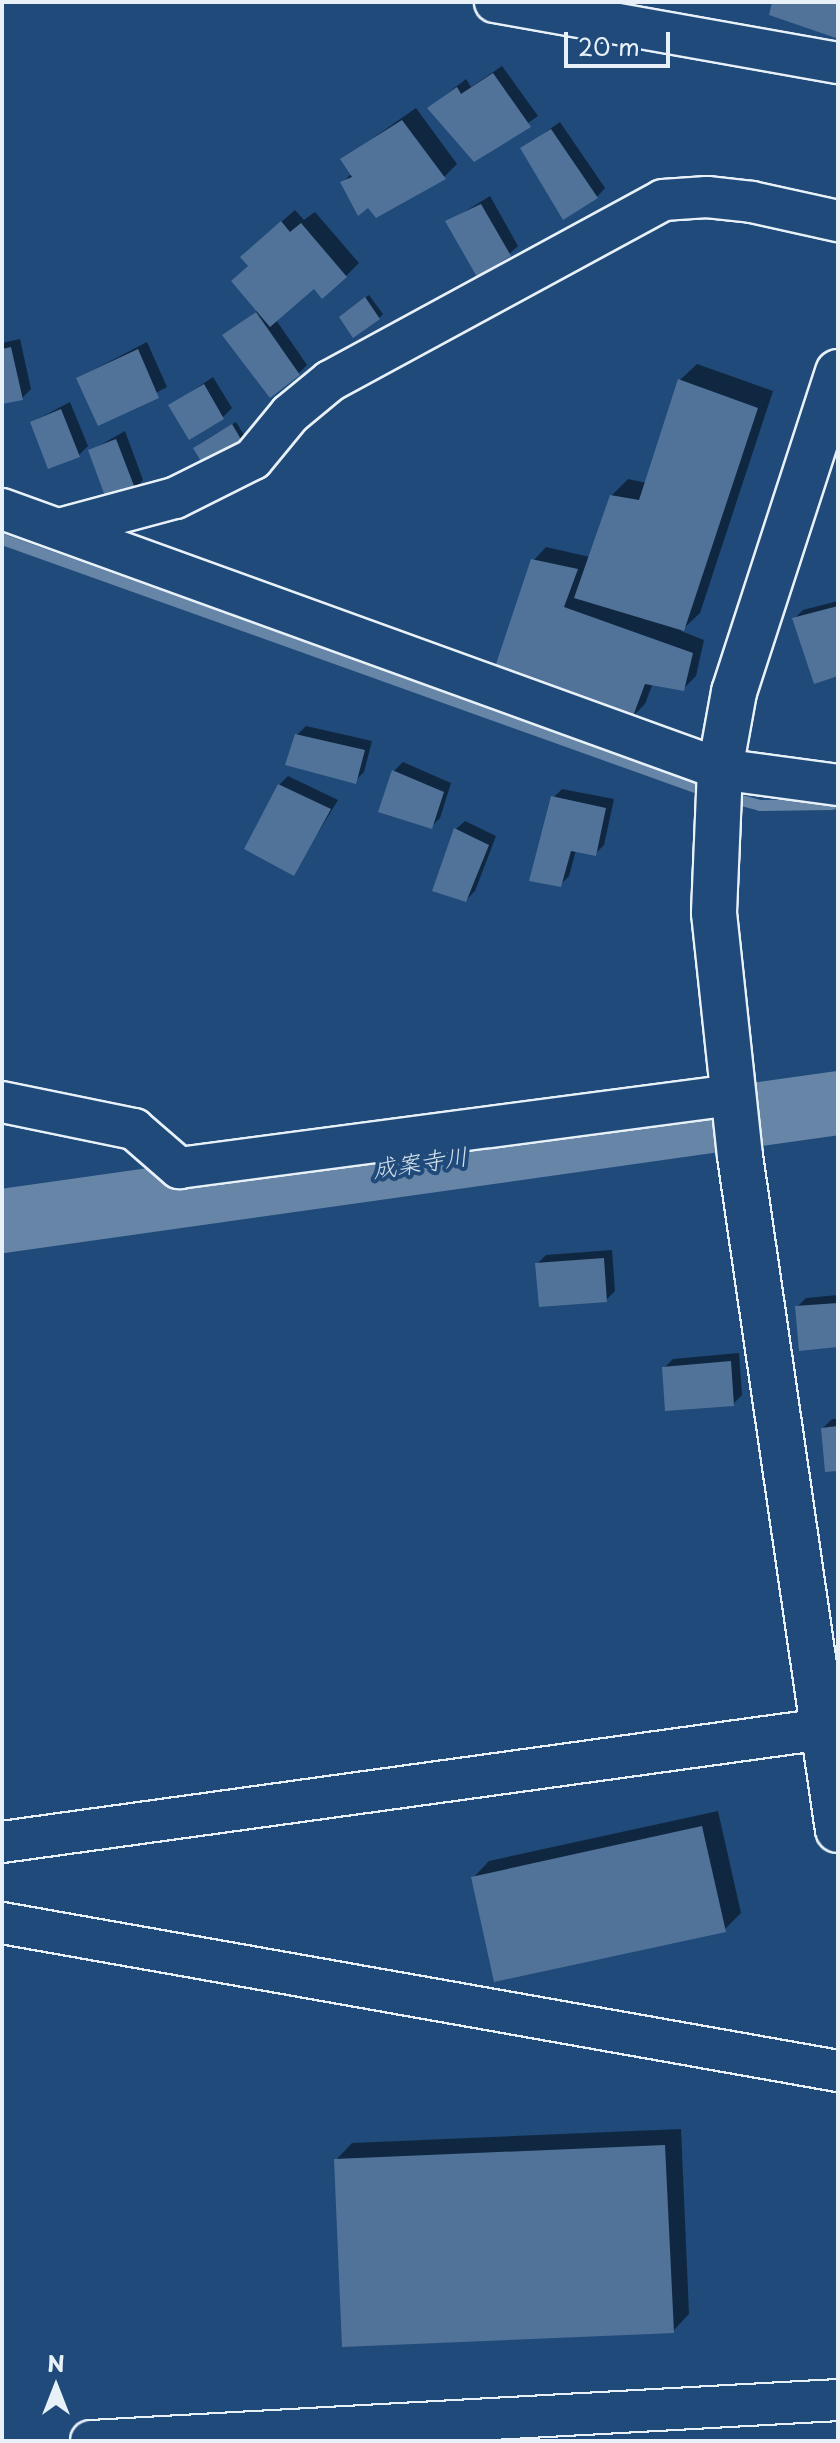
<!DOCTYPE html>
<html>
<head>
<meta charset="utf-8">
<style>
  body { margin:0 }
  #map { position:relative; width:840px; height:2443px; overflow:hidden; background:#1f4a7a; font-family:"Playpen Sans","Klee One",sans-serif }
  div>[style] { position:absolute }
  .shadow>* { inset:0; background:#0007 }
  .stream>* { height:11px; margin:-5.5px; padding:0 5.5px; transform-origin:5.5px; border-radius:5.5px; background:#6685a7 }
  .river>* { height:64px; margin:-32px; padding:0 32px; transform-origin:32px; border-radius:32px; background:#6685a7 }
  .building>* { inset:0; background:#517399 }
  .roads { filter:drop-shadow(2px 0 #e8f1f8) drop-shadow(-2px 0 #e8f1f8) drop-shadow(0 2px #e8f1f8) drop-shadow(0 -2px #e8f1f8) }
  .minor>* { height:40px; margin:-20px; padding:0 20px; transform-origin:20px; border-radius:20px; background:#1f4a7a }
  .tertiary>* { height:44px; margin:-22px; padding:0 22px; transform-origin:22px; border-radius:22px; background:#1f4a7a }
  span { translate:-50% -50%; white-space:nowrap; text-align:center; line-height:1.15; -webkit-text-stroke:8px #1f4a7a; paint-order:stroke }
  .water-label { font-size:24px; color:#d4e1ec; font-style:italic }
  .frame { position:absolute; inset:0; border:4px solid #e8f1f8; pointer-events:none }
  .north { position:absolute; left:16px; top:2347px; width:80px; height:80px; -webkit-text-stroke:6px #1f4a7a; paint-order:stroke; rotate:0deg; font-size:22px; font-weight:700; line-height:32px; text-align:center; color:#e8f1f8 }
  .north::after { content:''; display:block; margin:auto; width:28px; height:36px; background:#e8f1f8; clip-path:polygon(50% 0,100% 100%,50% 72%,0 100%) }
  .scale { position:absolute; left:564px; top:32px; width:106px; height:36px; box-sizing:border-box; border:4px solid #e8f1f8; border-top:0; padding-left:10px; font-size:24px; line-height:28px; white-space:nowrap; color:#e8f1f8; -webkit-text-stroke:6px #1f4a7a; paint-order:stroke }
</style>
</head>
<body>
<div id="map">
  <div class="shadow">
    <i style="clip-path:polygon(502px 66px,538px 116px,474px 160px,429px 108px,466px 79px,471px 87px)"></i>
    <i style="clip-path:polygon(416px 108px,457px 164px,444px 177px,343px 182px,352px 173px,343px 159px)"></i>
    <i style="clip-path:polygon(560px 122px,605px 188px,597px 197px,522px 149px)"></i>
    <i style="clip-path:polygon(490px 196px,518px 246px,509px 254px,448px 222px)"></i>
    <i style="clip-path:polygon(295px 210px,304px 220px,315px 212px,359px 263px,346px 276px,314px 287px,276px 320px,307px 365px,298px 374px,225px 335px,258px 310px,250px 265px,256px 244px)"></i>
    <i style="clip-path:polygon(369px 295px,383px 314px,379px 318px,346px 313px)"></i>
    <i style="clip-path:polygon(20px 339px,31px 389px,22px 398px,2px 402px,2px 343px)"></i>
    <i style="clip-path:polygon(147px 342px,167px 387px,99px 423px,78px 378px)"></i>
    <i style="clip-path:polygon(697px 364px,773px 391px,700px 613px,681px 631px,704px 640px,696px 676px,683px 689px,653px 683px,645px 704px,632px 717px,533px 561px,546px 547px,590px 557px,611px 496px,628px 479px,647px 483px,680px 380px)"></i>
    <i style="clip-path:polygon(213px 377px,232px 408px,223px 417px,170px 406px)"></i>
    <i style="clip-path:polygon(70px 402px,88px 446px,79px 455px,32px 422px)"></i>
    <i style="clip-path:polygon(236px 422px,249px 443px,195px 448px,199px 444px)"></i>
    <i style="clip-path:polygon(125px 431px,143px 480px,135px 489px,90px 451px)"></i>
    <i style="clip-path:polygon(838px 601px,838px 674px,794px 619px,803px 610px)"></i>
    <i style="clip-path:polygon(306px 726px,372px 741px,364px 772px,355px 781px,297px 735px)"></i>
    <i style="clip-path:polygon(403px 762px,451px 783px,440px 818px,431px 827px,394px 771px)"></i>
    <i style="clip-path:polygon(288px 776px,338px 800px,293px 874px,279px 785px)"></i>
    <i style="clip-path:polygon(562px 789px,614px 799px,604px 845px,595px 854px,576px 850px,569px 876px,560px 885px,553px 798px)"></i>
    <i style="clip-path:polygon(465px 821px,496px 836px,475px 891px,466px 900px,456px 829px)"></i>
    <i style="clip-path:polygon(612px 1250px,615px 1291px,606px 1300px,537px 1264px,546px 1255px)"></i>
    <i style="clip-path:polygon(838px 1295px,838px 1345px,797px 1307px,806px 1298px)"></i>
    <i style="clip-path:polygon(739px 1353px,742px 1395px,733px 1404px,664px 1368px,673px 1359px)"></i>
    <i style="clip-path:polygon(832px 1419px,838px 1419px,838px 1469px,823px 1428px)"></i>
    <i style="clip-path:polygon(718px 1811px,741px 1913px,724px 1930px,473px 1878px,489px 1861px)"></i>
    <i style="clip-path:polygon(681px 2129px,689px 2314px,673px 2331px,336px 2160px,352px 2143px)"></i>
  </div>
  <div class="stream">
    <i style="left:2px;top:539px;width:751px;rotate:19.69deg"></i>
    <i style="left:726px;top:796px;width:35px;rotate:15deg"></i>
    <i style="left:760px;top:805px;width:72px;rotate:-0.8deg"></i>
  </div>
  <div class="river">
    <i style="left:2px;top:1221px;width:844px;rotate:-8.03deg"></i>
  </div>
  <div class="building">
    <i style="clip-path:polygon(772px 2px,838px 2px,836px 38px,769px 15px)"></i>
    <i style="clip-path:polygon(493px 73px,531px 127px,474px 162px,427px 108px,457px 87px,461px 94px)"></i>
    <i style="clip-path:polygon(402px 120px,446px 179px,376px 218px,368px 208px,358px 216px,340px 182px,352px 177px,340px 159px)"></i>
    <i style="clip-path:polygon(551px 129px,598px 198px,563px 220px,520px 148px)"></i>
    <i style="clip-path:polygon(481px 204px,511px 256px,477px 277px,445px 221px)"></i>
    <i style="clip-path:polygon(281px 221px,290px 232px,301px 223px,347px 277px,322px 299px,314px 289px,270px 327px,231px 281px,248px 266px,240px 257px)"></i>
    <i style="clip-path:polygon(365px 297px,380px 319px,353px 338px,339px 317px)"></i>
    <i style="clip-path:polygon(256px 312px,300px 375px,270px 398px,222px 335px)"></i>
    <i style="clip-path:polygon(11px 347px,23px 400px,2px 404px,2px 349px)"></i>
    <i style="clip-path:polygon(138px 349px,159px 398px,98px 426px,76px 378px)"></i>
    <i style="clip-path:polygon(678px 379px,758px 408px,684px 631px,574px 598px,610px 495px,639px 500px)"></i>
    <i style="clip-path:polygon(204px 384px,224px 419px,189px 440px,168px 405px)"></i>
    <i style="clip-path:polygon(61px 409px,80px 457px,48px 469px,30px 422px)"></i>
    <i style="clip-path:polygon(232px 424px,246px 448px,207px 471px,193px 448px)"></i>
    <i style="clip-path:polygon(116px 439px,136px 491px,106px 499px,88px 450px)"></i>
    <i style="clip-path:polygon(531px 559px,578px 569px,564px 607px,693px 653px,684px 691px,645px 684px,632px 719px,495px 667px)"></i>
    <i style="clip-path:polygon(838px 606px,838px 676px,814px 684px,792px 618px)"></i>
    <i style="clip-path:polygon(295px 734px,365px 750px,356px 784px,285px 765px)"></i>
    <i style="clip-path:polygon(392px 770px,444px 792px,432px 829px,378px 812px)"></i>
    <i style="clip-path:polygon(278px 784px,331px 809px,294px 876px,244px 849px)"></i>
    <i style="clip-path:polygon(551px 796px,606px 808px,596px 856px,571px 851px,561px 887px,529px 881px)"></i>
    <i style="clip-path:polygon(454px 828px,489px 845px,466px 902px,432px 891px)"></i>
    <i style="clip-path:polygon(604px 1258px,607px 1302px,539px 1307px,535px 1263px)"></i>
    <i style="clip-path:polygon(838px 1303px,838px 1347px,799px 1351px,795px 1306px)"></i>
    <i style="clip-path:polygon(731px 1361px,734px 1406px,665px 1411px,662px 1367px)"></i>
    <i style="clip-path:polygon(838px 1426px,838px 1471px,825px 1472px,821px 1428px)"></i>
    <i style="clip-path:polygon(702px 1826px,726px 1932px,494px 1982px,471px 1877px)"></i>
    <i style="clip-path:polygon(665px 2145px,674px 2333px,342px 2347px,334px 2159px)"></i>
  </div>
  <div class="roads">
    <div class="minor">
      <i style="left:495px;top:2px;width:348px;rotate:10.1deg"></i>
      <i style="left:2px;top:509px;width:764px;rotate:19.91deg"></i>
      <i style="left:720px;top:769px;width:119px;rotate:7.7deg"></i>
      <i style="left:59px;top:529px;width:120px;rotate:-15deg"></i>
      <i style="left:175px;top:498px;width:87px;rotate:-26.6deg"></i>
      <i style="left:253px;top:459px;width:58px;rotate:-50.6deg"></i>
      <i style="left:290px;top:414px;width:52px;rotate:-39.5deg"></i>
      <i style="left:330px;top:381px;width:379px;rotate:-28.5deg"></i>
      <i style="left:663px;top:200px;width:44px;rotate:-3.9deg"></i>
      <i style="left:707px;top:197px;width:45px;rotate:6.3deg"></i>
      <i style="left:752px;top:202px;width:88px;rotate:12.5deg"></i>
      <i style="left:2px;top:1102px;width:135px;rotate:11.6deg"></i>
      <i style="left:134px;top:1129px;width:60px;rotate:40.9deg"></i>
      <i style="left:179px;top:1168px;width:558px;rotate:-7.52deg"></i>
      <i style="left:2px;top:1842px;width:844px;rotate:-7.83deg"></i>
      <i style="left:2px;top:1923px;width:849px;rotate:10.04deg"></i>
      <i style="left:91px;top:2441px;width:748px;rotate:-3.14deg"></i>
    </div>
    <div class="tertiary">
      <i style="left:838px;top:372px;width:336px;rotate:108deg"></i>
      <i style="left:734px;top:692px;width:78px;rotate:100.3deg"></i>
      <i style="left:720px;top:769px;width:144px;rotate:92.4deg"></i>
      <i style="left:714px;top:913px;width:244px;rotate:83.9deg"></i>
      <i style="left:740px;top:1156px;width:681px;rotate:81.73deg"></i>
    </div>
  </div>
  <div class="water-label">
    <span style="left:420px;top:1162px;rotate:-8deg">成案寺川</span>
  </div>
  <div class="frame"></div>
  <div class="north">N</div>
  <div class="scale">20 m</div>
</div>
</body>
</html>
